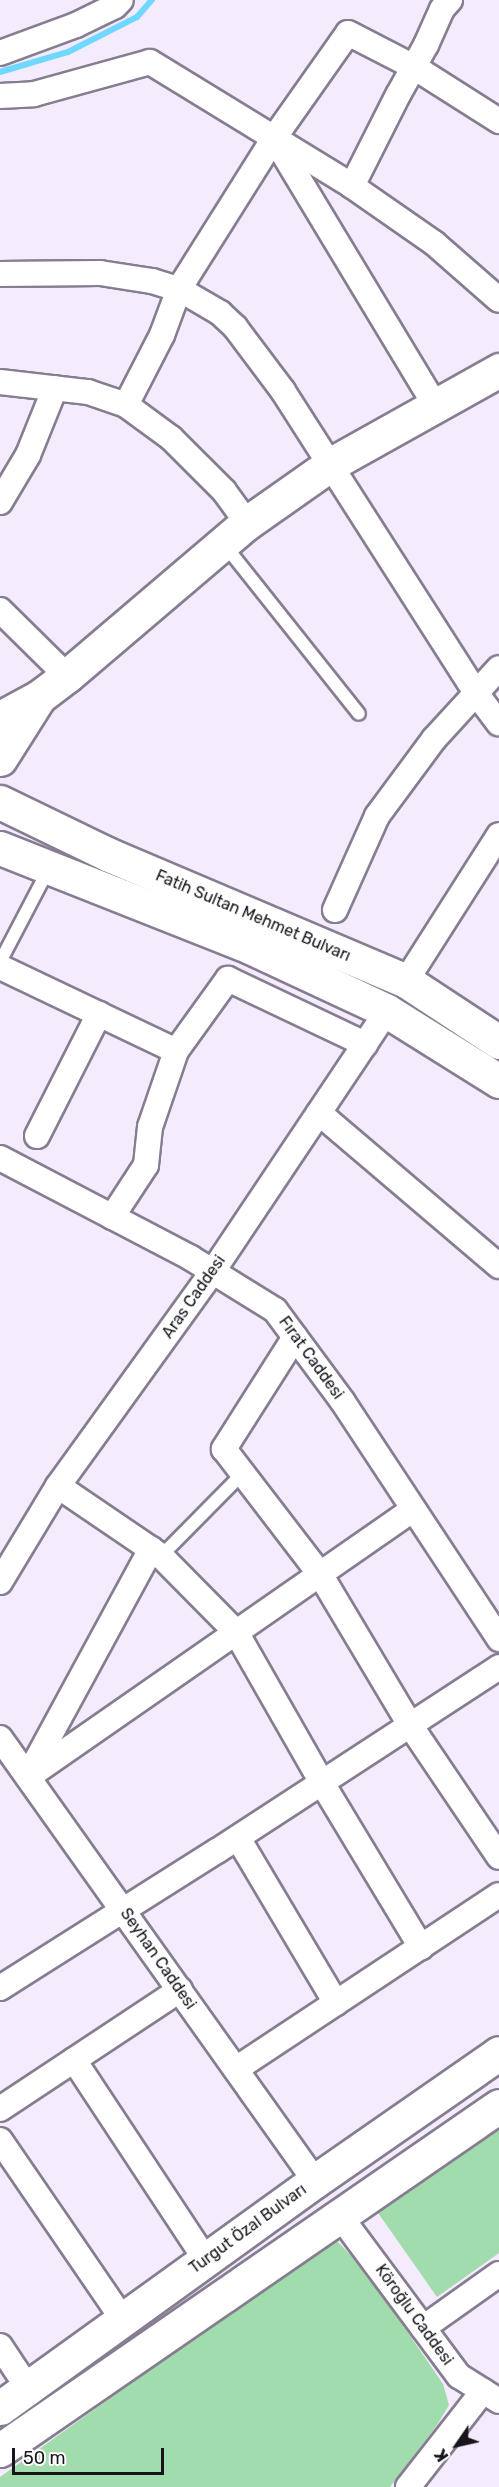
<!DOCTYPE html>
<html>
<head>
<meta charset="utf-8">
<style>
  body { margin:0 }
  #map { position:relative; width:499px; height:2487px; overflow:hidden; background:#f4ebfd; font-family:Rubik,sans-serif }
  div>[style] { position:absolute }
  .green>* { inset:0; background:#a1dcad }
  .stream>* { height:6px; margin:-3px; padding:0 3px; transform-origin:3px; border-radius:3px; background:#6ed8fe }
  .roads { filter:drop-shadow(2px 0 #877d91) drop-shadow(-2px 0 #877d91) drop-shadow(0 2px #877d91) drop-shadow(0 -2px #877d91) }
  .lane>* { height:12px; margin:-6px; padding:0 6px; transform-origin:6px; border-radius:6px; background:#fff }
  .street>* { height:24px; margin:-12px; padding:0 12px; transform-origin:12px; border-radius:12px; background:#fff }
  .secondary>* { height:33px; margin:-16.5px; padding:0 16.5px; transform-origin:16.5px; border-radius:16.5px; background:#fff }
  span { translate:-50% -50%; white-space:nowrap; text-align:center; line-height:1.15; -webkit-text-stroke:5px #fff; paint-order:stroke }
  .street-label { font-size:16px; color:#17141b }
  .north { position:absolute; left:427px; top:2415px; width:60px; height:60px; -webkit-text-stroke:4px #fff; paint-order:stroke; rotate:236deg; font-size:16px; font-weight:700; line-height:24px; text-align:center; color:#17141b }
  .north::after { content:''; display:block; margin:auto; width:21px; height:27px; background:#17141b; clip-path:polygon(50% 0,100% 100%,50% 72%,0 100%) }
  .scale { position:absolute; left:12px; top:2448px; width:152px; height:27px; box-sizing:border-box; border:3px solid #17141b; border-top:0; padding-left:8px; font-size:18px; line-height:21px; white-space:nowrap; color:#17141b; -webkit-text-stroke:4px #fff; paint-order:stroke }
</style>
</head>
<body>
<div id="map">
  <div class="green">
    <i style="clip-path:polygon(499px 2126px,499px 2253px,437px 2297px,376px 2210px)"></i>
    <i style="clip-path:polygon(337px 2241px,365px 2270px,443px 2384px,449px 2405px,437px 2425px,390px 2487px,0 2487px,0 2477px,324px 2245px)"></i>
  </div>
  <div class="stream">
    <i style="left:0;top:72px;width:71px;rotate:-16.4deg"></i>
    <i style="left:68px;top:52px;width:77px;rotate:-26.9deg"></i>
    <i style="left:137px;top:17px;width:23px;rotate:-49deg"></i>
  </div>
  <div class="roads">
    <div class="lane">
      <i style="left:223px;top:543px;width:218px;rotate:51.5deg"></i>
      <i style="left:0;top:962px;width:104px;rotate:-62.4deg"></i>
      <i style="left:161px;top:1556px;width:117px;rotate:-45.3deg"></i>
    </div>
    <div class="street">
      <i style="left:0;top:53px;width:81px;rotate:-20.2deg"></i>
      <i style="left:76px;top:25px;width:43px;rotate:-26deg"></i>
      <i style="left:115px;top:6px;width:8px;rotate:-45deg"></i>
      <i style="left:0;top:96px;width:34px;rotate:-3deg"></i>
      <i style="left:34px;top:94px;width:120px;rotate:-15.4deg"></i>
      <i style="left:150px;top:62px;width:237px;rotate:31.5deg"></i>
      <i style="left:352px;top:186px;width:100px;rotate:34.8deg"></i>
      <i style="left:434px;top:243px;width:86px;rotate:41.2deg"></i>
      <i style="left:277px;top:143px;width:306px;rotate:58.9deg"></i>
      <i style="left:352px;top:186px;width:102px;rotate:-63.2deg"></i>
      <i style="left:398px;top:95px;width:57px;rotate:-60.8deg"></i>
      <i style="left:426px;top:45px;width:39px;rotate:-66deg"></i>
      <i style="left:442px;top:9px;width:12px;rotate:-48deg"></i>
      <i style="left:0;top:274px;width:100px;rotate:-0.6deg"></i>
      <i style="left:100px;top:273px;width:53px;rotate:8.7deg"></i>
      <i style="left:152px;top:281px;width:28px;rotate:17deg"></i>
      <i style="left:179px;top:289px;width:48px;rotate:30.3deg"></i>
      <i style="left:220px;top:313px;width:21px;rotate:43deg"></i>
      <i style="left:235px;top:327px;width:80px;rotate:53.1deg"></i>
      <i style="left:283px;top:391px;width:358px;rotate:57.4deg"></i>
      <i style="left:476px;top:693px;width:38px;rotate:53deg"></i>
      <i style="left:0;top:382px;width:89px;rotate:6.5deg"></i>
      <i style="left:88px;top:392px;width:40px;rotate:18.9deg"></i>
      <i style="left:126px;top:405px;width:56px;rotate:36.3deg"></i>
      <i style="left:171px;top:438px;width:75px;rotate:45deg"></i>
      <i style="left:224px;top:491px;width:39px;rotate:54deg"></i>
      <i style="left:126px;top:405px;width:79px;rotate:-62.8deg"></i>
      <i style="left:162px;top:335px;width:49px;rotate:-69.7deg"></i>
      <i style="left:179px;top:289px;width:178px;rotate:-57.8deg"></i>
      <i style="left:274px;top:138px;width:128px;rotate:-54.8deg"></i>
      <i style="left:348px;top:33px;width:74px;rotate:27.3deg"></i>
      <i style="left:414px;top:67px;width:101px;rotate:32.4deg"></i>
      <i style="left:0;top:502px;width:55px;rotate:-59.2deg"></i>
      <i style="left:28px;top:455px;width:72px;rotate:-68.1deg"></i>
      <i style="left:0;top:610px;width:94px;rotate:44.6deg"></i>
      <i style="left:335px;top:910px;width:103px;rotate:-65.9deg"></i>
      <i style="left:377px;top:816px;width:96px;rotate:-53.5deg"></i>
      <i style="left:434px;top:739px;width:96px;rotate:-47.5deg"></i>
      <i style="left:0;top:967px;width:195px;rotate:25.5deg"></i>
      <i style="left:406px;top:981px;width:173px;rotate:-57.5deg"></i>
      <i style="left:319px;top:1113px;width:236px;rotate:40.4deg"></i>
      <i style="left:37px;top:1136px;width:137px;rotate:-63.1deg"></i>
      <i style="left:0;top:1158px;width:216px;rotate:27.6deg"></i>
      <i style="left:191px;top:1258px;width:99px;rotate:31.8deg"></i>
      <i style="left:275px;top:1310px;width:114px;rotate:53.5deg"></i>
      <i style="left:343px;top:1402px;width:284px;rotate:56.6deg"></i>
      <i style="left:112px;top:1217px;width:62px;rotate:-56.8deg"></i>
      <i style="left:146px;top:1165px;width:38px;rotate:-84deg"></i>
      <i style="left:150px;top:1127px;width:80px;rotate:-71.1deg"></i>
      <i style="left:176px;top:1051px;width:89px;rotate:-54.2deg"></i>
      <i style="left:228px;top:979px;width:152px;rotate:25.4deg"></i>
      <i style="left:295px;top:1337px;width:133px;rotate:122.4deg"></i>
      <i style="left:224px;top:1449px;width:158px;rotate:52.5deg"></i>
      <i style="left:320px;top:1574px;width:176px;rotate:59.2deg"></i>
      <i style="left:410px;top:1725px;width:159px;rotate:56deg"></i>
      <i style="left:58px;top:1486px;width:125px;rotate:34.2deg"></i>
      <i style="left:161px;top:1556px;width:107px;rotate:45.4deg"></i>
      <i style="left:236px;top:1632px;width:174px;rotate:60.3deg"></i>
      <i style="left:322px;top:1783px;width:192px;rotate:58.9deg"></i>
      <i style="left:0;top:1582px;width:112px;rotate:-58.9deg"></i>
      <i style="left:58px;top:1486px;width:265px;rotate:-54.2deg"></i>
      <i style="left:213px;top:1271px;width:313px;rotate:-56.2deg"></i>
      <i style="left:0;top:1738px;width:544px;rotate:54.58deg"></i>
      <i style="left:30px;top:1772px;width:254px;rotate:-61.5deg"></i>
      <i style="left:28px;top:1777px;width:469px;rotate:-34.8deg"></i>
      <i style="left:238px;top:1838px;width:192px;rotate:59.3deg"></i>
      <i style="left:0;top:1988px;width:257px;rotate:-32.3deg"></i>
      <i style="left:217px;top:1851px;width:337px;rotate:-33.1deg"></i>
      <i style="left:74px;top:2060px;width:240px;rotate:56.6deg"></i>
      <i style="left:236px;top:2069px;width:315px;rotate:-33.5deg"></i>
      <i style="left:0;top:2109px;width:216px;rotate:-33.5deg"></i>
      <i style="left:0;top:2140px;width:219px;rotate:55.6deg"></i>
      <i style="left:340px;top:2216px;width:199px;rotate:53.4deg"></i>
      <i style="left:459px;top:2376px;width:47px;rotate:32deg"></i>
      <i style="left:423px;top:2328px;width:93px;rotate:-35.4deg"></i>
      <i style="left:0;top:2346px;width:50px;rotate:56.3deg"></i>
      <i style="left:408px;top:2487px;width:122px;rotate:-52deg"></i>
    </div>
    <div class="secondary">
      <i style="left:0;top:718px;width:44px;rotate:-28.3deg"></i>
      <i style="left:39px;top:697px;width:35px;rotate:-37deg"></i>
      <i style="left:67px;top:676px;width:236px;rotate:-40.4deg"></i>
      <i style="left:247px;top:523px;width:103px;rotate:-35.1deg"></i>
      <i style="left:331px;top:464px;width:193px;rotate:-29.2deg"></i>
      <i style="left:0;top:759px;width:71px;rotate:-57.7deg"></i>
      <i style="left:0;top:802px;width:119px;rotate:25.9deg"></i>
      <i style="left:107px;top:854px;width:325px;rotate:23deg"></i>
      <i style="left:406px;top:981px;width:111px;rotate:33.3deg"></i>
      <i style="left:0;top:848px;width:269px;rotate:21.6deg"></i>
      <i style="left:250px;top:947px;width:151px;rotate:25deg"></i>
      <i style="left:387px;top:1011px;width:132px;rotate:32deg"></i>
      <i style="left:0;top:2408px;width:388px;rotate:-35.8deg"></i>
      <i style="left:315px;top:2181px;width:224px;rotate:-34.8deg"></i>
      <i style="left:0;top:2450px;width:606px;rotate:-34.58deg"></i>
    </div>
  </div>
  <div class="street-label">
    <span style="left:253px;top:916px;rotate:23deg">Fatih Sultan Mehmet Bulvarı</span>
    <span style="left:194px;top:1297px;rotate:-55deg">Aras Caddesi</span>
    <span style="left:311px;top:1358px;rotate:54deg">Fırat Caddesi</span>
    <span style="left:158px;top:1959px;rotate:55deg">Seyhan Caddesi</span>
    <span style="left:248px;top:2229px;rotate:-36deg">Turgut Özal Bulvarı</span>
    <span style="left:414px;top:2315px;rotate:54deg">Köroğlu Caddesi</span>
  </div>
  <div class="north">K</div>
  <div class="scale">50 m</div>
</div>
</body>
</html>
